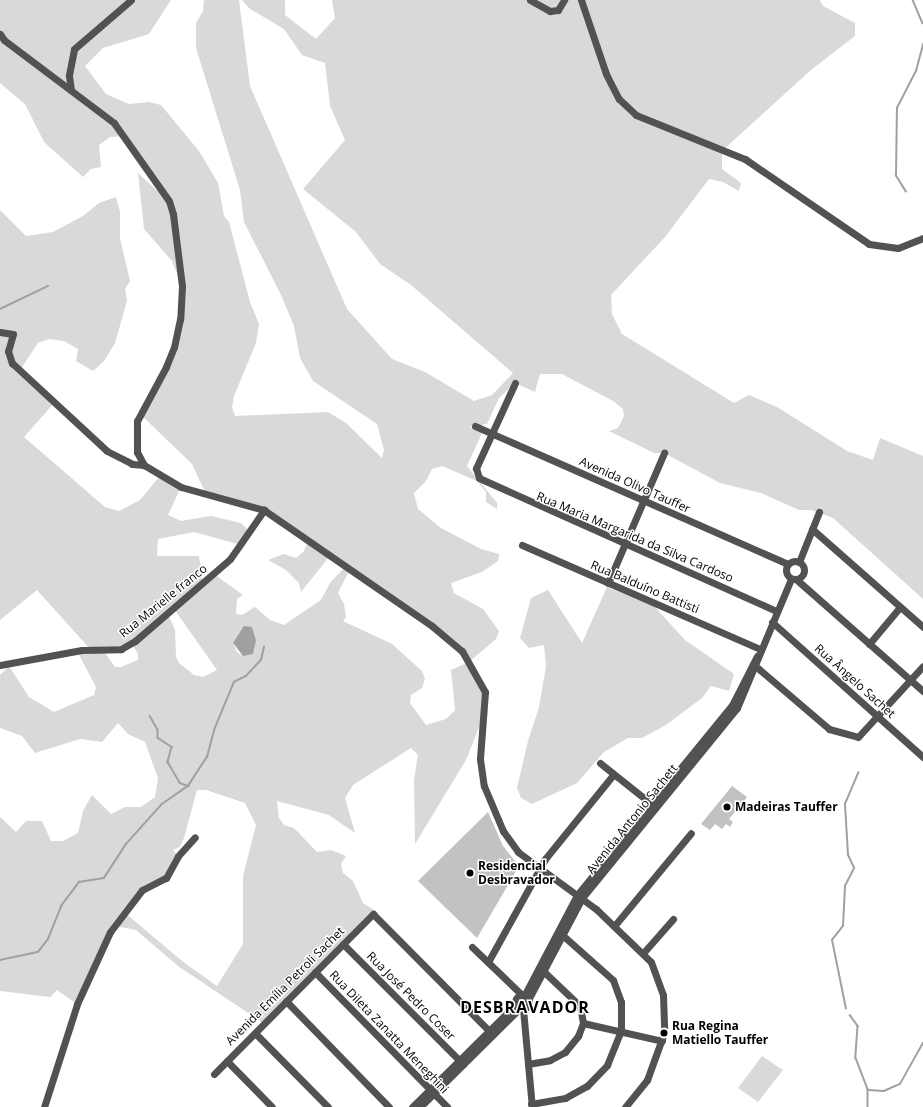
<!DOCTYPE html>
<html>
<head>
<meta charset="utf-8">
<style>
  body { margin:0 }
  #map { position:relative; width:923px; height:1107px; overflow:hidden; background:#fff; font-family:"Open Sans",sans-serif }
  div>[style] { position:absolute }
  .green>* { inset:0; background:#d9d9d9 }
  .water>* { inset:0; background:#a0a0a0 }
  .stream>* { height:1.5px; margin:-0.75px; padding:0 0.75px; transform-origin:0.75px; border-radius:0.75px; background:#a0a0a0 }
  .building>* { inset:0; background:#c2c2c2 }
  .minor>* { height:7px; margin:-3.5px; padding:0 3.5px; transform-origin:3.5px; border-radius:3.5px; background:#525252 }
  .minor>.ring { margin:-3.5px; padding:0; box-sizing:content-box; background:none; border:7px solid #525252; border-radius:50% }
  .dots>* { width:11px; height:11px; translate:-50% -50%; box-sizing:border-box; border:2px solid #fff; border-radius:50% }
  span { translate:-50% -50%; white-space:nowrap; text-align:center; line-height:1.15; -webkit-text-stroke:3px #fff; paint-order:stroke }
  .street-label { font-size:12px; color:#000 }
  .poi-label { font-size:12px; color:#000; font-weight:700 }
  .left { translate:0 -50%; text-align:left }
  .district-label { font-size:16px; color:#000; font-weight:700; letter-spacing:1px }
</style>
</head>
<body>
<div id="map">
  <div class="green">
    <i style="clip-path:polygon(evenodd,0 0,171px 0,149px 34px,103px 48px,85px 66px,106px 94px,129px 104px,149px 102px,161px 105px,199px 151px,218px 183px,224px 216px,229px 222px,250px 302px,259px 324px,256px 343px,234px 396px,232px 407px,235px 416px,328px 412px,346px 423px,382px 458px,384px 450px,377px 424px,313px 381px,300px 358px,294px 326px,281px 295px,244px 222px,240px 190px,196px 48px,196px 23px,203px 11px,204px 0,239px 0,250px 86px,347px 309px,392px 359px,425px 372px,474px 401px,492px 395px,513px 373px,411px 285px,380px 264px,356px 232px,303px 189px,345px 140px,330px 106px,325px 63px,302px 55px,284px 29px,250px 9px,242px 0,285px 0,285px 15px,316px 39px,335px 18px,332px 0,820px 0,823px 6px,855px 23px,855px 36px,811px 70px,722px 151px,722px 169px,741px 183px,739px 191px,723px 182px,709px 179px,665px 237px,611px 295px,612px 314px,622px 334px,734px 403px,749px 395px,777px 407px,847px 451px,873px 460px,880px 438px,923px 456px,923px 599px,833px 518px,811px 510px,799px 510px,761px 493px,720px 483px,664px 453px,654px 453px,609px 431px,618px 428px,624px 416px,623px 409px,613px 401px,562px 374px,540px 374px,535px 392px,515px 383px,499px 398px,487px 424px,469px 427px,482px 433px,467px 466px,497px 503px,497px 509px,486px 502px,486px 492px,477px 481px,442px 466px,432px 469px,426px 481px,414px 493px,418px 509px,441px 528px,481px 549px,499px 554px,498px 561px,482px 572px,451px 583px,454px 593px,483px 609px,499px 631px,496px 639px,469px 662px,485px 692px,486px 710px,466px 760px,415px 844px,414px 780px,418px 755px,411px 748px,353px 785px,345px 798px,355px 833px,329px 815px,277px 801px,279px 818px,284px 825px,294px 828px,317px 852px,331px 850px,346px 856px,341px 864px,343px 873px,353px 881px,363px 903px,374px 910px,263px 1023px,178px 966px,136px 930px,115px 926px,77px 1004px,57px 990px,50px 997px,0 991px,0 817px,16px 832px,26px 821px,42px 821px,51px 841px,63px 841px,78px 833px,83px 811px,92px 795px,111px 814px,125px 807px,141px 807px,155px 797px,158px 778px,145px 742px,128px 734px,118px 723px,102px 742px,80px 739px,35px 753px,22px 736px,0 728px,0 675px,9px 666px,29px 697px,54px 712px,94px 695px,96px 687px,77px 651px,90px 649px,37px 590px,0 620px,0 210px,26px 236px,53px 232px,83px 216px,99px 203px,116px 197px,120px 212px,120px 238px,130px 281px,125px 289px,127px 301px,115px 343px,104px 361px,93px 371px,76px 361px,78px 349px,64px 341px,49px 339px,38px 343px,20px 370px,55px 402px,24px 437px,105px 507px,119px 511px,140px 500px,159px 477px,181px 487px,168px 515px,181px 521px,211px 516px,241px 523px,251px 533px,241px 545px,194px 532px,158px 539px,157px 556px,199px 556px,203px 583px,214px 574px,243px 595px,237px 599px,236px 614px,242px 615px,255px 607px,270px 620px,284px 625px,321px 600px,330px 583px,344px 568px,329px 557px,301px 592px,299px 583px,286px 570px,268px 560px,284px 554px,296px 558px,304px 551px,308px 541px,264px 510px,206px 494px,192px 464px,140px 414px,174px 347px,182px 286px,172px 261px,144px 229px,138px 173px,167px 200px,124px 136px,110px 137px,99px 145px,101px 167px,91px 169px,83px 177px,44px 142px,25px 104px,0 83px,0 0,349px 571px,462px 651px,469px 662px,451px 670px,455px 710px,446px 719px,426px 725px,410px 703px,411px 695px,422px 688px,425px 679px,422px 671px,392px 644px,343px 621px,346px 617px,344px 604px,338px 593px,349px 571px,0 0,174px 609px,217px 670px,203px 677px,194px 675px,179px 663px,176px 657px,175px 630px,168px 614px,174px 609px,0 0,252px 627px,256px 640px,243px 656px,237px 652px,233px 643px,252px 627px,0 0,131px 643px,138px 654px,138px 660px,121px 667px,115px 667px,103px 650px,131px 643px,0 0,197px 790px,206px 790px,245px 803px,256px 825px,243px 876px,243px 944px,217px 986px,182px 961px,124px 912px,142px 890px,158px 883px,178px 856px,173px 850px,180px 847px,184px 838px,197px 790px)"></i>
    <i style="clip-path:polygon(607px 587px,654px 606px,685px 640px,734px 674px,729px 691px,711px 686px,702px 698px,666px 725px,642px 738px,628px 738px,604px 752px,577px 783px,532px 804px,521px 798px,517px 788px,528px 741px,539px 707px,546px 666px,544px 645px,529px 648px,520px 638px,531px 598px,548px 590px,582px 643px)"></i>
    <i style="clip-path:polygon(762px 1056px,783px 1070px,758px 1102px,738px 1088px)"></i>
  </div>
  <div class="water">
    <i style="clip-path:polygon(244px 626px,252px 627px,256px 640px,253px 654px,243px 656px,233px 643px)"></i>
  </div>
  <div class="stream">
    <i style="left:913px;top:0;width:25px;rotate:67deg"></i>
    <i style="left:906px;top:192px;width:19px;rotate:-122deg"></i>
    <i style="left:896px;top:176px;width:68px;rotate:-89.2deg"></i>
    <i style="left:897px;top:108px;width:42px;rotate:-62.8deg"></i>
    <i style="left:916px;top:71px;width:28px;rotate:-75deg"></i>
    <i style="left:0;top:309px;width:53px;rotate:-25.6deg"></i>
    <i style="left:150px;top:716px;width:16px;rotate:60deg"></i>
    <i style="left:158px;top:730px;width:8px;rotate:90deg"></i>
    <i style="left:158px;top:738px;width:17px;rotate:33deg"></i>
    <i style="left:172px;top:747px;width:16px;rotate:105deg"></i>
    <i style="left:168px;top:762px;width:24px;rotate:60deg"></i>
    <i style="left:180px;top:783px;width:9px;rotate:21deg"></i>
    <i style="left:0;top:960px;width:39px;rotate:-12deg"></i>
    <i style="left:38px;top:952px;width:16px;rotate:-52deg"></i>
    <i style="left:48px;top:939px;width:35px;rotate:-68deg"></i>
    <i style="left:61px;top:906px;width:30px;rotate:-53deg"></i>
    <i style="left:79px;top:882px;width:25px;rotate:-9deg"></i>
    <i style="left:104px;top:878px;width:40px;rotate:-57.1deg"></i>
    <i style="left:126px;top:844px;width:54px;rotate:-48deg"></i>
    <i style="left:162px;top:804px;width:32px;rotate:-35deg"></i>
    <i style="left:188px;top:786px;width:35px;rotate:-57deg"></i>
    <i style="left:207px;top:757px;width:28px;rotate:-75deg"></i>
    <i style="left:214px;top:730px;width:52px;rotate:-67.4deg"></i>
    <i style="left:234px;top:682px;width:13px;rotate:-27deg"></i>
    <i style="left:246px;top:676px;width:22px;rotate:-47deg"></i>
    <i style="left:261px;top:660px;width:13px;rotate:-77deg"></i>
    <i style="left:846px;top:1009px;width:70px;rotate:-101.5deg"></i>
    <i style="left:832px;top:940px;width:18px;rotate:-52deg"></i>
    <i style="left:843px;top:926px;width:40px;rotate:-87.1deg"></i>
    <i style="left:845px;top:886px;width:20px;rotate:-63deg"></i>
    <i style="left:854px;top:868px;width:14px;rotate:-115deg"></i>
    <i style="left:848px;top:855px;width:51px;rotate:-93.4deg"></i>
    <i style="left:845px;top:804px;width:34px;rotate:-67deg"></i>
    <i style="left:850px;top:1015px;width:14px;rotate:54deg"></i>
    <i style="left:858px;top:1026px;width:32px;rotate:94deg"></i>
    <i style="left:856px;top:1058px;width:33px;rotate:69deg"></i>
    <i style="left:868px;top:1089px;width:18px;rotate:90deg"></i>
    <i style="left:869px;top:1090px;width:15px;rotate:4deg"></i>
    <i style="left:884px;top:1091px;width:17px;rotate:-24deg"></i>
    <i style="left:900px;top:1084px;width:47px;rotate:-60.7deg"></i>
  </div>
  <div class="building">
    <i style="clip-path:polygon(732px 786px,747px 797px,744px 801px,747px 804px,743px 808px,740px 806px,729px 819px,733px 822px,730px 827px,726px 824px,722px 829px,715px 824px,710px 830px,701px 824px)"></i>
    <i style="clip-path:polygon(488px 812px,503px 846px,519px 866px,477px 938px,418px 881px)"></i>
  </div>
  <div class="minor">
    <i style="left:530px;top:0;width:23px;rotate:29deg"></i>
    <i style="left:550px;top:11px;width:8px;rotate:-7deg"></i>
    <i style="left:558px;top:10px;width:12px;rotate:-59deg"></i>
    <i style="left:581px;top:0;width:78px;rotate:71.3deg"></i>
    <i style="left:606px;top:74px;width:28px;rotate:63deg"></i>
    <i style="left:619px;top:99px;width:23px;rotate:43deg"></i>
    <i style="left:636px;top:115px;width:118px;rotate:22deg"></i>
    <i style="left:745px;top:159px;width:150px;rotate:34.4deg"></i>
    <i style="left:869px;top:244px;width:29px;rotate:8deg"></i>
    <i style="left:898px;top:248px;width:27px;rotate:-22deg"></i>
    <i style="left:0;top:34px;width:7px;rotate:56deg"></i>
    <i style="left:4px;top:40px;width:138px;rotate:37deg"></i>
    <i style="left:114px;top:123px;width:95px;rotate:54.8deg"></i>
    <i style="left:169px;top:201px;width:14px;rotate:73deg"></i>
    <i style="left:173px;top:214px;width:73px;rotate:82.9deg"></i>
    <i style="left:182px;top:286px;width:33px;rotate:93deg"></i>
    <i style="left:180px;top:319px;width:29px;rotate:102deg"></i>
    <i style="left:174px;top:347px;width:22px;rotate:112deg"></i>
    <i style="left:166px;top:367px;width:61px;rotate:118.2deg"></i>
    <i style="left:137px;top:421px;width:31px;rotate:90deg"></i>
    <i style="left:137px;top:452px;width:15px;rotate:62deg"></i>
    <i style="left:144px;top:465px;width:43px;rotate:30.7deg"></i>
    <i style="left:181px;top:487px;width:86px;rotate:15.5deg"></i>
    <i style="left:264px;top:510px;width:204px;rotate:34.6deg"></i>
    <i style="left:432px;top:626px;width:39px;rotate:40deg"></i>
    <i style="left:462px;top:651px;width:47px;rotate:60.7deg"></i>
    <i style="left:485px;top:692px;width:67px;rotate:94.3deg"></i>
    <i style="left:480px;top:759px;width:27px;rotate:82deg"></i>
    <i style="left:484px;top:786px;width:49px;rotate:67.1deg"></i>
    <i style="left:503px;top:831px;width:26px;rotate:54deg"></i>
    <i style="left:518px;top:852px;width:97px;rotate:36.2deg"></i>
    <i style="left:596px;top:909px;width:76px;rotate:43.9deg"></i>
    <i style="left:651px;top:962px;width:35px;rotate:70deg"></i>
    <i style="left:663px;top:995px;width:38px;rotate:88deg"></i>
    <i style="left:664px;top:1033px;width:50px;rotate:109.9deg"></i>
    <i style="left:647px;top:1080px;width:35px;rotate:129deg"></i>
    <i style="left:71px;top:90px;width:15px;rotate:-98deg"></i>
    <i style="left:69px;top:75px;width:26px;rotate:-79deg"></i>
    <i style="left:74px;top:49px;width:75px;rotate:-40.7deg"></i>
    <i style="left:0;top:332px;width:13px;rotate:9deg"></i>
    <i style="left:13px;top:334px;width:18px;rotate:106deg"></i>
    <i style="left:8px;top:351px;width:13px;rotate:72deg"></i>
    <i style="left:12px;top:363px;width:129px;rotate:42.8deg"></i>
    <i style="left:107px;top:451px;width:28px;rotate:27deg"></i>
    <i style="left:132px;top:464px;width:12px;rotate:5deg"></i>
    <i style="left:515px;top:383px;width:94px;rotate:114.6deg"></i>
    <i style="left:476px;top:468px;width:10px;rotate:73deg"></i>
    <i style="left:479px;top:478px;width:326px;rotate:24.1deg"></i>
    <i style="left:475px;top:426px;width:342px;rotate:23.8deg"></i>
    <i style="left:812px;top:529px;width:148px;rotate:41.4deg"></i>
    <i style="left:522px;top:545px;width:260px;rotate:23.6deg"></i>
    <i class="ring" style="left:786px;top:561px;width:11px;height:11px"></i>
    <i style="left:799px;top:562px;width:54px;rotate:-68.2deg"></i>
    <i style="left:797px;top:580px;width:168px;rotate:41.4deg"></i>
    <i style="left:608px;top:583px;width:142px;rotate:-66.7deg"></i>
    <i style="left:772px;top:622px;width:203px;rotate:41.8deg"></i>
    <i style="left:869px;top:644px;width:48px;rotate:-50deg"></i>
    <i style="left:753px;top:664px;width:100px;rotate:40.5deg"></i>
    <i style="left:829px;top:729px;width:30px;rotate:15deg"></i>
    <i style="left:858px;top:737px;width:96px;rotate:-47.5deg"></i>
    <i style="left:0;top:665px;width:83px;rotate:-10.4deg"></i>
    <i style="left:82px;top:650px;width:39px;rotate:-1deg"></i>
    <i style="left:121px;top:649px;width:16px;rotate:-30deg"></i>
    <i style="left:135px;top:641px;width:125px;rotate:-40.8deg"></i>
    <i style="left:230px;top:559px;width:60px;rotate:-55.2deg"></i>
    <i style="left:600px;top:763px;width:69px;rotate:38.5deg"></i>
    <i style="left:615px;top:925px;width:119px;rotate:-50.4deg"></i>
    <i style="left:343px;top:944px;width:170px;rotate:45deg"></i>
    <i style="left:472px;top:947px;width:69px;rotate:43.8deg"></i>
    <i style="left:644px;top:952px;width:44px;rotate:-48.7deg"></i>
    <i style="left:488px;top:962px;width:118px;rotate:-61deg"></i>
    <i style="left:545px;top:859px;width:108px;rotate:-51deg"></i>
    <i style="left:315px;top:972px;width:189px;rotate:45.6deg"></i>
    <i class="ring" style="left:515px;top:995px;width:7px;height:7px"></i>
    <i style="left:524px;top:996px;width:114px;rotate:-62.3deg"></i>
    <i style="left:577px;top:895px;width:245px;rotate:-50.8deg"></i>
    <i style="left:732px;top:705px;width:55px;rotate:-63deg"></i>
    <i style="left:528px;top:1000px;width:115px;rotate:-62.1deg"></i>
    <i style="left:582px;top:898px;width:245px;rotate:-50.8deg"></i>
    <i style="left:737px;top:708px;width:140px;rotate:-67.3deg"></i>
    <i style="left:286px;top:1001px;width:148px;rotate:45.8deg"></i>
    <i style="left:523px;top:1009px;width:98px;rotate:84.8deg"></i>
    <i style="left:583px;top:1023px;width:81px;rotate:12.8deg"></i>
    <i style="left:255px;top:1033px;width:104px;rotate:45.4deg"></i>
    <i style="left:227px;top:1061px;width:64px;rotate:45.6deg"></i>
    <i style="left:528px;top:1064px;width:22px;rotate:-10deg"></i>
    <i style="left:550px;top:1060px;width:17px;rotate:-28deg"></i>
    <i style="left:565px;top:1052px;width:21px;rotate:-51deg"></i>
    <i style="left:578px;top:1036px;width:14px;rotate:-69deg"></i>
    <i style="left:583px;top:1023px;width:17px;rotate:-100deg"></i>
    <i style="left:580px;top:1006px;width:55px;rotate:-136.5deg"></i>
    <i style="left:214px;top:1074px;width:226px;rotate:-45.2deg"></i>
    <i style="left:373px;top:914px;width:170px;rotate:45.2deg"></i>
    <i style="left:531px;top:1104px;width:35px;rotate:-10deg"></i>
    <i style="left:565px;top:1098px;width:25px;rotate:-29deg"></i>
    <i style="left:587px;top:1086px;width:29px;rotate:-46deg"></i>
    <i style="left:607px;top:1065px;width:37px;rotate:-68deg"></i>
    <i style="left:621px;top:1031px;width:29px;rotate:-90deg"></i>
    <i style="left:621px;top:1002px;width:23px;rotate:-110deg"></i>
    <i style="left:613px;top:980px;width:71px;rotate:-138.4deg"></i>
    <i style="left:44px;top:1107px;width:108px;rotate:-72.2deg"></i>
    <i style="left:77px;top:1004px;width:79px;rotate:-65.4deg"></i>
    <i style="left:110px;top:932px;width:53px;rotate:-52.7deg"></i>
    <i style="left:142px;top:890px;width:27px;rotate:-27deg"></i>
    <i style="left:166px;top:878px;width:25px;rotate:-61deg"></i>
    <i style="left:178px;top:856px;width:25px;rotate:-48deg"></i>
    <i style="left:412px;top:1107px;width:145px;rotate:-44.7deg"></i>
    <i style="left:420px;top:1107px;width:139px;rotate:-44.7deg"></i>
  </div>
  <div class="dots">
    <i style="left:727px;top:807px;background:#000"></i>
    <i style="left:470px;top:873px;background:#000"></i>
    <i style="left:664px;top:1033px;background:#000"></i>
  </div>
  <div class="street-label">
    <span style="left:635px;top:485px;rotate:24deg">Avenida Olivo Tauffer</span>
    <span style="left:635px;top:537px;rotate:23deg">Rua Maria Margarida da Silva Cardoso</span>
    <span style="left:645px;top:587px;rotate:23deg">Rua Balduíno Battisti</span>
    <span style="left:163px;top:601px;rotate:-39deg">Rua Marielle franco</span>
    <span style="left:855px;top:681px;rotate:42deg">Rua Ângelo Sachet</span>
    <span style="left:632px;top:819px;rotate:-51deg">Avenida Antonio Sachett</span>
    <span style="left:285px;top:986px;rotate:-45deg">Avenida Emília Petroli Sachet</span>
    <span style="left:411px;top:996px;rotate:45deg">Rua José Pedro Coser</span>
    <span style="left:389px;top:1032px;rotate:46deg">Rua Dileta Zanatta Meneghini</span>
  </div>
  <div class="poi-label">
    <span class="left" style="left:735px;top:807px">Madeiras Tauffer</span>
    <span class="left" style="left:478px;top:873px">Residencial<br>Desbravador</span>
    <span class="left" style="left:672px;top:1033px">Rua Regina<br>Matiello Tauffer</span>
  </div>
  <div class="district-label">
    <span style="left:525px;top:1007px">DESBRAVADOR</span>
  </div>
</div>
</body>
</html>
